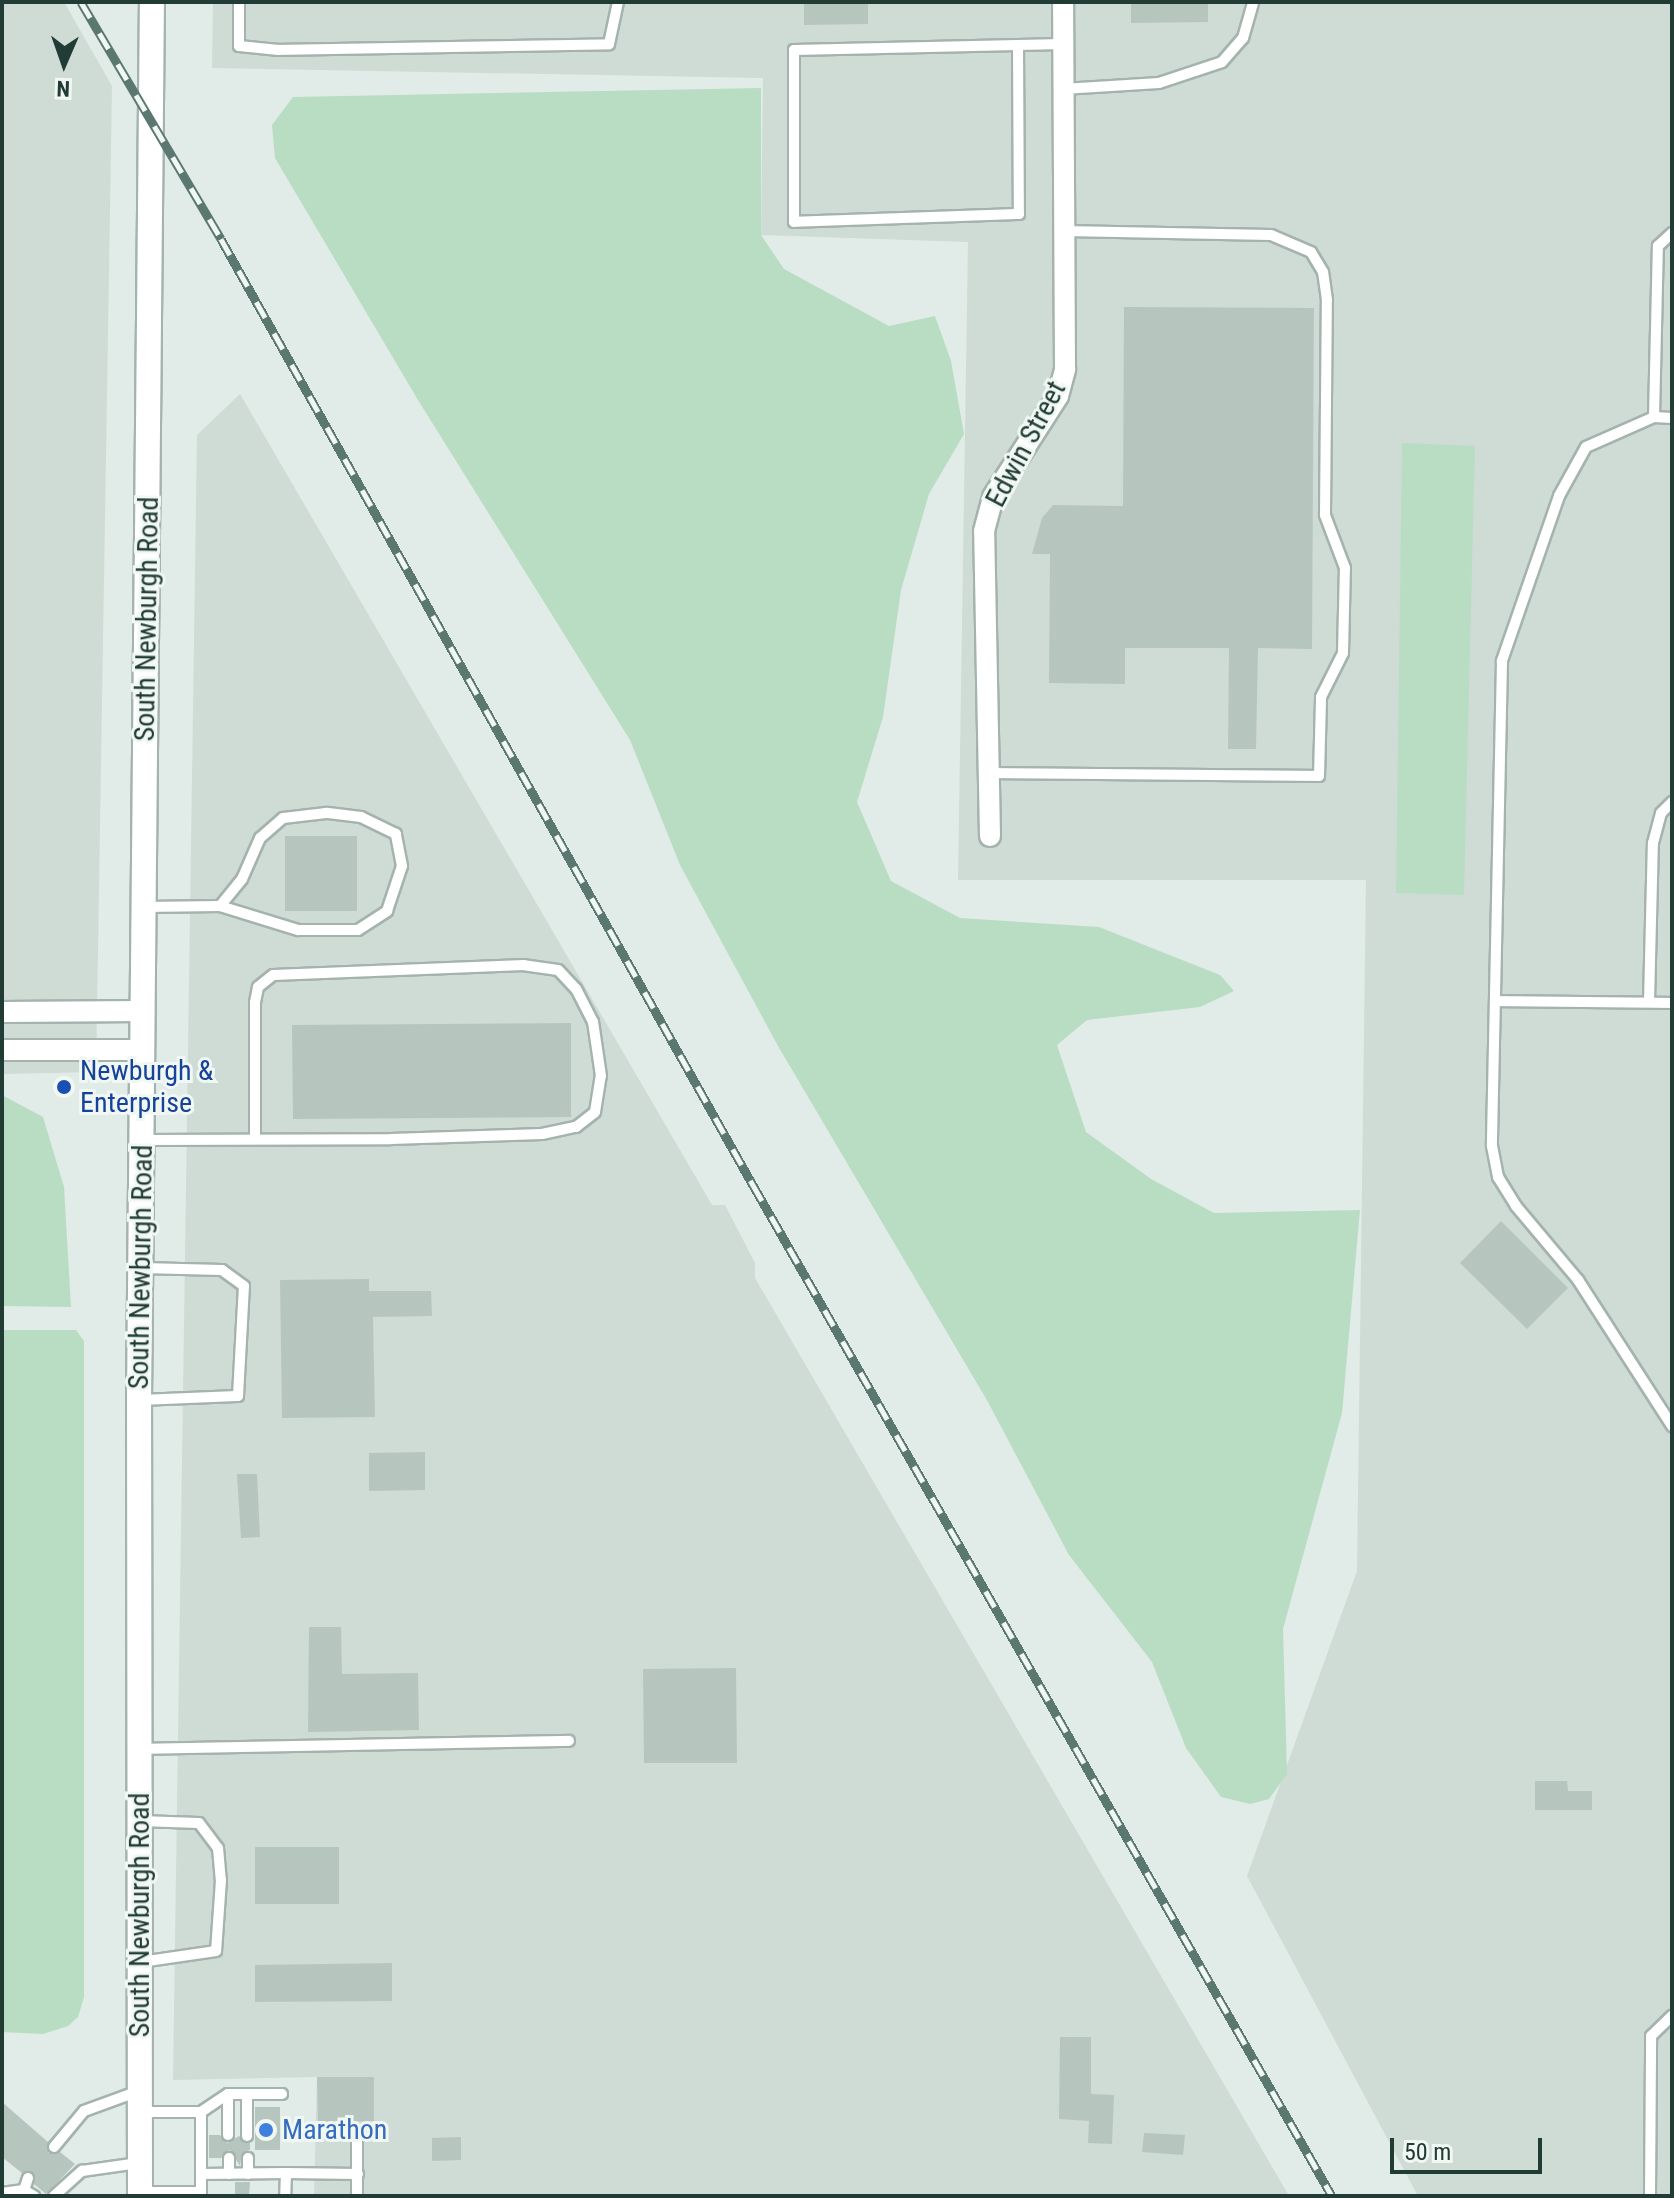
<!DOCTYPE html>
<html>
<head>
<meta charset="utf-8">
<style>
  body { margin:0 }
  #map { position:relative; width:1674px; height:2198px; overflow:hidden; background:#e1ebe7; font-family:"Roboto Condensed",sans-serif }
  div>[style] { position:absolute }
  .built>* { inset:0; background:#cfdbd5 }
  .green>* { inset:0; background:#b9ddc3 }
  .building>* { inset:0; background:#b6c6bf }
  .roads { filter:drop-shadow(2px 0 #a4b3ae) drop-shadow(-2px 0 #a4b3ae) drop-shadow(0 2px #a4b3ae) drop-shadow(0 -2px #a4b3ae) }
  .service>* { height:10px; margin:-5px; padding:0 5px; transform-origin:5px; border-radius:5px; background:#fff }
  .minor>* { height:20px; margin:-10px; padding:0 10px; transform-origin:10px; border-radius:10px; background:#fff }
  .secondary>* { height:24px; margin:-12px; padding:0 12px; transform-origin:12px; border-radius:12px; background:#fff }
  .rail>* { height:9px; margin-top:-4.5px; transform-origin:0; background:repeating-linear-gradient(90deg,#f1f8f4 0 18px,#5b7870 0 36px); box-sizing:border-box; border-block:2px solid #5b7870 }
  .dots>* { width:22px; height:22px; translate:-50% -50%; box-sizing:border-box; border:4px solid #f1f8f4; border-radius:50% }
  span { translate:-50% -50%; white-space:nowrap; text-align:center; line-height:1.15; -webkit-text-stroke:6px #f1f8f4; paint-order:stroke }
  .street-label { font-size:28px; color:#213c35 }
  .transit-label { font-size:28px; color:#164399 }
  .left { translate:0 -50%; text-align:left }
  .shop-label { font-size:28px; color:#366cbe }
  .frame { position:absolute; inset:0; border:4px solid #213c35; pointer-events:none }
  .north { position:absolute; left:24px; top:24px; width:80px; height:80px; -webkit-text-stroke:6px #f1f8f4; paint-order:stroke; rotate:182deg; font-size:22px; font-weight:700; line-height:32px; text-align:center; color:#213c35 }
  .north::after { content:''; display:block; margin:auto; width:28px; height:36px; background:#213c35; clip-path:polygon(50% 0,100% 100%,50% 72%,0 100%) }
  .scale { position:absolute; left:1390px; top:2138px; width:152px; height:36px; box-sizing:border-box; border:4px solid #213c35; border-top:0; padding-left:10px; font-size:24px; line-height:28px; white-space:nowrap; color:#213c35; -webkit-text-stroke:6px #f1f8f4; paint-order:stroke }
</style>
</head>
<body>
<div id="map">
  <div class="built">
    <i style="clip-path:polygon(2px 2px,64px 2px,112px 86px,96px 1072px,2px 1074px)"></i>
    <i style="clip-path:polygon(213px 2px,1672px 2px,1672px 2196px,1418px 2196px,1247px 1876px,1357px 1571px,1366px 880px,958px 880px,968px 242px,761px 235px,763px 78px,212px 68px)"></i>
    <i style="clip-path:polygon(240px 394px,712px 1205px,725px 1205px,755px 1263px,755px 1278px,1289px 2196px,314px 2196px,317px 2077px,173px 2080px,197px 435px)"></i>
  </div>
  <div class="green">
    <i style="clip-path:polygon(761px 88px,761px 235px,784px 269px,889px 326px,935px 316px,951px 361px,964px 434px,929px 494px,901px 590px,883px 717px,857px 802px,891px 881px,960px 918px,1099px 927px,1220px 975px,1234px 991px,1200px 1007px,1087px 1020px,1057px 1045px,1086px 1132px,1151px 1179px,1214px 1213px,1360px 1210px,1342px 1413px,1283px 1629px,1287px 1774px,1269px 1799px,1250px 1804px,1221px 1797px,1186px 1748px,1152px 1662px,1069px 1555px,988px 1402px,778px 1046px,680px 865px,630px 740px,418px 400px,275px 158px,272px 125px,293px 97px)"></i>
    <i style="clip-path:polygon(1402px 443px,1475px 446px,1464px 895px,1396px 893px)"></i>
    <i style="clip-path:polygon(2px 1095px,43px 1117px,64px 1187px,71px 1307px,2px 1306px)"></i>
    <i style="clip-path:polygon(2px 1330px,76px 1330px,84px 1341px,84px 1997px,78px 2017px,68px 2026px,43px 2034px,2px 2032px)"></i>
  </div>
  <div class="building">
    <i style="clip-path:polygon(804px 2px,868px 2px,868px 24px,804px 25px)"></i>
    <i style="clip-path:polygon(1131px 2px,1208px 2px,1208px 22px,1131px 23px)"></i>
    <i style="clip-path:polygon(1124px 307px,1314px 308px,1312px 649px,1258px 648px,1256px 749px,1228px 749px,1229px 648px,1125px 648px,1125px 684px,1049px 683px,1050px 554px,1032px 554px,1042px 518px,1053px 505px,1123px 506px)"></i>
    <i style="clip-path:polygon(285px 836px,357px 836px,357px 911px,285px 911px)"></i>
    <i style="clip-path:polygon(571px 1023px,571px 1117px,293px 1119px,292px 1025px)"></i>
    <i style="clip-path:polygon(1501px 1221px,1568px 1288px,1527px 1329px,1460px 1263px)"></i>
    <i style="clip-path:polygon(369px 1279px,369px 1291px,431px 1291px,432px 1316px,373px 1317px,375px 1417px,282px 1418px,280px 1280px)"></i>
    <i style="clip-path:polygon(425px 1452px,425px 1490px,369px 1491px,369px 1453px)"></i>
    <i style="clip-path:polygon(237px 1474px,257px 1474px,260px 1537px,241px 1538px)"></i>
    <i style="clip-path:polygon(309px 1627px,341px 1627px,342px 1674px,418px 1673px,419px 1730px,308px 1732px)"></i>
    <i style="clip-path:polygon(736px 1668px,737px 1763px,644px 1763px,643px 1669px)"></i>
    <i style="clip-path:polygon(1535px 1781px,1567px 1781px,1568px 1791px,1592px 1791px,1592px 1810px,1535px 1810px)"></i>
    <i style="clip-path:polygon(255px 1847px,339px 1847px,339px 1904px,255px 1904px)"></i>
    <i style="clip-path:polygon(392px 1963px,392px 2001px,255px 2002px,255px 1965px)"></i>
    <i style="clip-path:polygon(1060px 2037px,1091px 2037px,1091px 2094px,1114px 2095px,1112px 2144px,1088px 2143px,1089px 2121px,1059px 2119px)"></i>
    <i style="clip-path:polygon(317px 2077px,374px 2077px,374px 2121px,318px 2122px)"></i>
    <i style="clip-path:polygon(2px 2102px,48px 2142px,48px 2153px,60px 2152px,75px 2164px,46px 2194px,34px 2184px,33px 2172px,22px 2173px,2px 2157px)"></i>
    <i style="clip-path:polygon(255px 2107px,280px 2107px,280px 2150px,255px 2150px)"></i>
    <i style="clip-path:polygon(1144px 2133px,1185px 2135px,1183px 2155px,1142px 2152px)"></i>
    <i style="clip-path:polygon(209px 2135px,220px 2135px,227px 2143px,239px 2136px,250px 2143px,250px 2150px,242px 2153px,240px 2166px,230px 2150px,221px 2158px,209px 2158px)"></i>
    <i style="clip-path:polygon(461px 2137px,461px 2160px,432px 2161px,432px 2138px)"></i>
    <i style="clip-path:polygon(235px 2182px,250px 2182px,249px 2196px,235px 2196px)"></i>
  </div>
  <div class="roads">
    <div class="service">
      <i style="left:239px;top:2px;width:44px;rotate:90deg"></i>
      <i style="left:239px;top:46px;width:40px;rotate:5.7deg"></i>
      <i style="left:279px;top:50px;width:330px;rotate:-1deg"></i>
      <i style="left:609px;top:44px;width:43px;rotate:-77.9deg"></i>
      <i style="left:1018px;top:45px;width:169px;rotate:89.7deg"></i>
      <i style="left:1019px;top:214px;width:225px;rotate:178deg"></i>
      <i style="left:794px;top:222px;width:172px;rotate:-90deg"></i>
      <i style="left:794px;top:50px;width:224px;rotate:-1.3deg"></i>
      <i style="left:1018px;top:45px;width:45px;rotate:-1.3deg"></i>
      <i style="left:1063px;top:89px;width:96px;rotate:-3.6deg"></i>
      <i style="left:1159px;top:83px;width:66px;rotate:-18.4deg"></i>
      <i style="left:1222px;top:62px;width:32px;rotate:-49deg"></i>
      <i style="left:1243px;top:38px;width:37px;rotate:-74deg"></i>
      <i style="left:1654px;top:417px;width:171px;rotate:-88.7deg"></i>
      <i style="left:1658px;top:246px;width:19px;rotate:-43deg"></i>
      <i style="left:1672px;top:418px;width:18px;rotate:-177deg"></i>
      <i style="left:1654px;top:417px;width:74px;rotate:156.2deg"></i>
      <i style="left:1586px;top:447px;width:56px;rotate:118.9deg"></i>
      <i style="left:1559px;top:496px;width:175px;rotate:109.1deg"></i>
      <i style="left:1502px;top:661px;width:485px;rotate:91.2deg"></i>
      <i style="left:1492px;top:1146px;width:32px;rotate:79deg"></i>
      <i style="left:1498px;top:1177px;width:34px;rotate:58deg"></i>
      <i style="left:1516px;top:1206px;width:97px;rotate:50deg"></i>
      <i style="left:1578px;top:1280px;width:174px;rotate:57.2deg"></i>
      <i style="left:990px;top:773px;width:329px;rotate:0.5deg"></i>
      <i style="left:1319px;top:776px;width:79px;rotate:-88.5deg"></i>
      <i style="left:1321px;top:697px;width:49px;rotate:-63.4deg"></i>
      <i style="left:1343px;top:653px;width:85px;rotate:-88.7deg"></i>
      <i style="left:1345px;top:568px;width:57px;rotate:-110.7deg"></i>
      <i style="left:1325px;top:515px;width:215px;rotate:-89.5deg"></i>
      <i style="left:1327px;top:300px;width:28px;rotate:-98deg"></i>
      <i style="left:1323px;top:272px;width:23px;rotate:-121deg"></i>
      <i style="left:1311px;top:252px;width:43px;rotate:-157deg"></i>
      <i style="left:1271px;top:235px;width:207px;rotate:-178.9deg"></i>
      <i style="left:144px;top:907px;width:76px;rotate:-0.8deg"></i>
      <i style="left:220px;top:906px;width:82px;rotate:17.1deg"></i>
      <i style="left:298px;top:930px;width:60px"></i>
      <i style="left:358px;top:930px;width:35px;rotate:-33deg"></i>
      <i style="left:387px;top:911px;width:47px;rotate:-71.6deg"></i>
      <i style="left:402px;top:866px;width:33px;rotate:-101deg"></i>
      <i style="left:396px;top:834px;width:39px;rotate:-154deg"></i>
      <i style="left:361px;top:817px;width:35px;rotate:-173deg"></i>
      <i style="left:326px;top:813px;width:43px;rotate:173.4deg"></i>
      <i style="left:283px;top:818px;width:30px;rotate:139deg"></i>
      <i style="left:260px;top:838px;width:45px;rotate:113.7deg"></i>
      <i style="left:242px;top:879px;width:35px;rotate:129deg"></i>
      <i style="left:1495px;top:1001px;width:177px;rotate:0.6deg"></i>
      <i style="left:1649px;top:1002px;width:159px;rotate:-88.6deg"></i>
      <i style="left:1653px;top:843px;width:31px;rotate:-75deg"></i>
      <i style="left:1661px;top:813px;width:16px;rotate:-45deg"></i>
      <i style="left:142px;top:1140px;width:249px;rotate:-0.2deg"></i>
      <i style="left:391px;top:1139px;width:151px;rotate:-1.9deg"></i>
      <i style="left:542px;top:1134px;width:35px;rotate:-12deg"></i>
      <i style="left:576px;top:1127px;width:24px;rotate:-38deg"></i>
      <i style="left:595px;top:1112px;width:36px;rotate:-81deg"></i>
      <i style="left:601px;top:1076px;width:55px;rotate:-98.4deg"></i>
      <i style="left:593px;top:1022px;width:37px;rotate:-117deg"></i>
      <i style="left:576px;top:989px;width:26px;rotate:-133deg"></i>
      <i style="left:558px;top:970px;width:34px;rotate:-172deg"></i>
      <i style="left:524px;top:965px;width:251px;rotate:177.7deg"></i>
      <i style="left:273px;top:975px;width:19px;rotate:141deg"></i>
      <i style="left:258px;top:987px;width:15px;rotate:101deg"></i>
      <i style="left:255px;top:1002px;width:137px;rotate:90deg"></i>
      <i style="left:139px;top:1400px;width:99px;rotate:-2.3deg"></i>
      <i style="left:238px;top:1396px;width:110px;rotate:-86.9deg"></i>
      <i style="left:244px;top:1286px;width:27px;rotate:-144deg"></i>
      <i style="left:222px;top:1270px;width:80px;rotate:-178.6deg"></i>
      <i style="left:140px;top:1749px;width:429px;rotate:-1.1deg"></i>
      <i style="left:140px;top:1821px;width:59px;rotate:1.9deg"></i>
      <i style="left:199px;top:1823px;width:31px;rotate:53deg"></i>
      <i style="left:218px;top:1848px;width:32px;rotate:85deg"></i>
      <i style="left:221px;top:1880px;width:71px;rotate:94deg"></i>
      <i style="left:216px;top:1951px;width:76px;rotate:171.7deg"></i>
      <i style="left:247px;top:2094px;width:42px;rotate:90deg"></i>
      <i style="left:140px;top:2112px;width:61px"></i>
      <i style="left:357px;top:2133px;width:63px;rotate:90deg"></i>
      <i style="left:228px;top:2135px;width:41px;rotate:-90deg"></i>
      <i style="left:54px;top:2147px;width:47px;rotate:-50.2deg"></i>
      <i style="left:84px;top:2111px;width:59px;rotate:-20deg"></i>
      <i style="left:229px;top:2158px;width:16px;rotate:90deg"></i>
      <i style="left:248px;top:2158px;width:16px;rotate:90deg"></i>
      <i style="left:286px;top:2173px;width:72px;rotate:0.8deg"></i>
      <i style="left:201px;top:2174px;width:62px;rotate:-90deg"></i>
      <i style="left:201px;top:2112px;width:32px;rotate:-34deg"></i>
      <i style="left:228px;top:2094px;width:54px"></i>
      <i style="left:28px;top:2178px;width:13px;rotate:108deg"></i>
      <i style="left:24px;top:2190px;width:12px;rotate:31deg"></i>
      <i style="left:141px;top:2192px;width:60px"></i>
      <i style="left:201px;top:2192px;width:18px;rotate:-90deg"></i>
      <i style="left:201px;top:2174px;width:85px;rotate:-0.7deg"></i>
      <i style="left:286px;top:2173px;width:23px;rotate:92deg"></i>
      <i style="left:2px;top:2193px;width:22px;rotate:-8deg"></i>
      <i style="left:54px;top:2196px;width:38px;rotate:-42deg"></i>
      <i style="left:82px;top:2171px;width:57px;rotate:-8.1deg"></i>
      <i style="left:1650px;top:2196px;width:160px;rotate:-89.6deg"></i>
      <i style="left:1651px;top:2036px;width:29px;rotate:-44deg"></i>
    </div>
    <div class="minor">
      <i style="left:990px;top:836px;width:305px;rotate:-91.1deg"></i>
      <i style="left:984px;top:531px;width:35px;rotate:-75deg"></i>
      <i style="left:993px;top:497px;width:120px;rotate:-57.2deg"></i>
      <i style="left:1058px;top:396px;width:28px;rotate:-75deg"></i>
      <i style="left:1065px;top:369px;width:367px;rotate:-90.3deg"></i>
      <i style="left:2px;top:1012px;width:141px;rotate:-0.4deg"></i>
      <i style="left:2px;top:1050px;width:141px"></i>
    </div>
    <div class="secondary">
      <i style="left:140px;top:2196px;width:796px;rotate:-90.07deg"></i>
      <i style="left:139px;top:1400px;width:1398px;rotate:-89.47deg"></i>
    </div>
  </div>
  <div class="rail">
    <i style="left:81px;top:2px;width:275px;rotate:59.4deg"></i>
    <i style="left:221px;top:239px;width:1085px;rotate:60.65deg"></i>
    <i style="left:753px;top:1185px;width:1165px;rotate:60.2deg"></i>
  </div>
  <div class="dots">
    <i style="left:64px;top:1087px;background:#1a4fb4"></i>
    <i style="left:266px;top:2130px;background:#3f7fe0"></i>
  </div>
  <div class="street-label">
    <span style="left:1026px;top:444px;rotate:-62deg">Edwin Street</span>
    <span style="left:147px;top:619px;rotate:-89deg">South Newburgh Road</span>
    <span style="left:141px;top:1267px;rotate:-89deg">South Newburgh Road</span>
    <span style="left:140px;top:1915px;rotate:-90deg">South Newburgh Road</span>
  </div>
  <div class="transit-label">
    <span class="left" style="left:80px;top:1087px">Newburgh &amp;<br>Enterprise</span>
  </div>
  <div class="shop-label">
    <span class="left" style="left:282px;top:2130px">Marathon</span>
  </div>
  <div class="frame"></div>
  <div class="north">N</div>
  <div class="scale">50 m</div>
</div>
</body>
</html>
